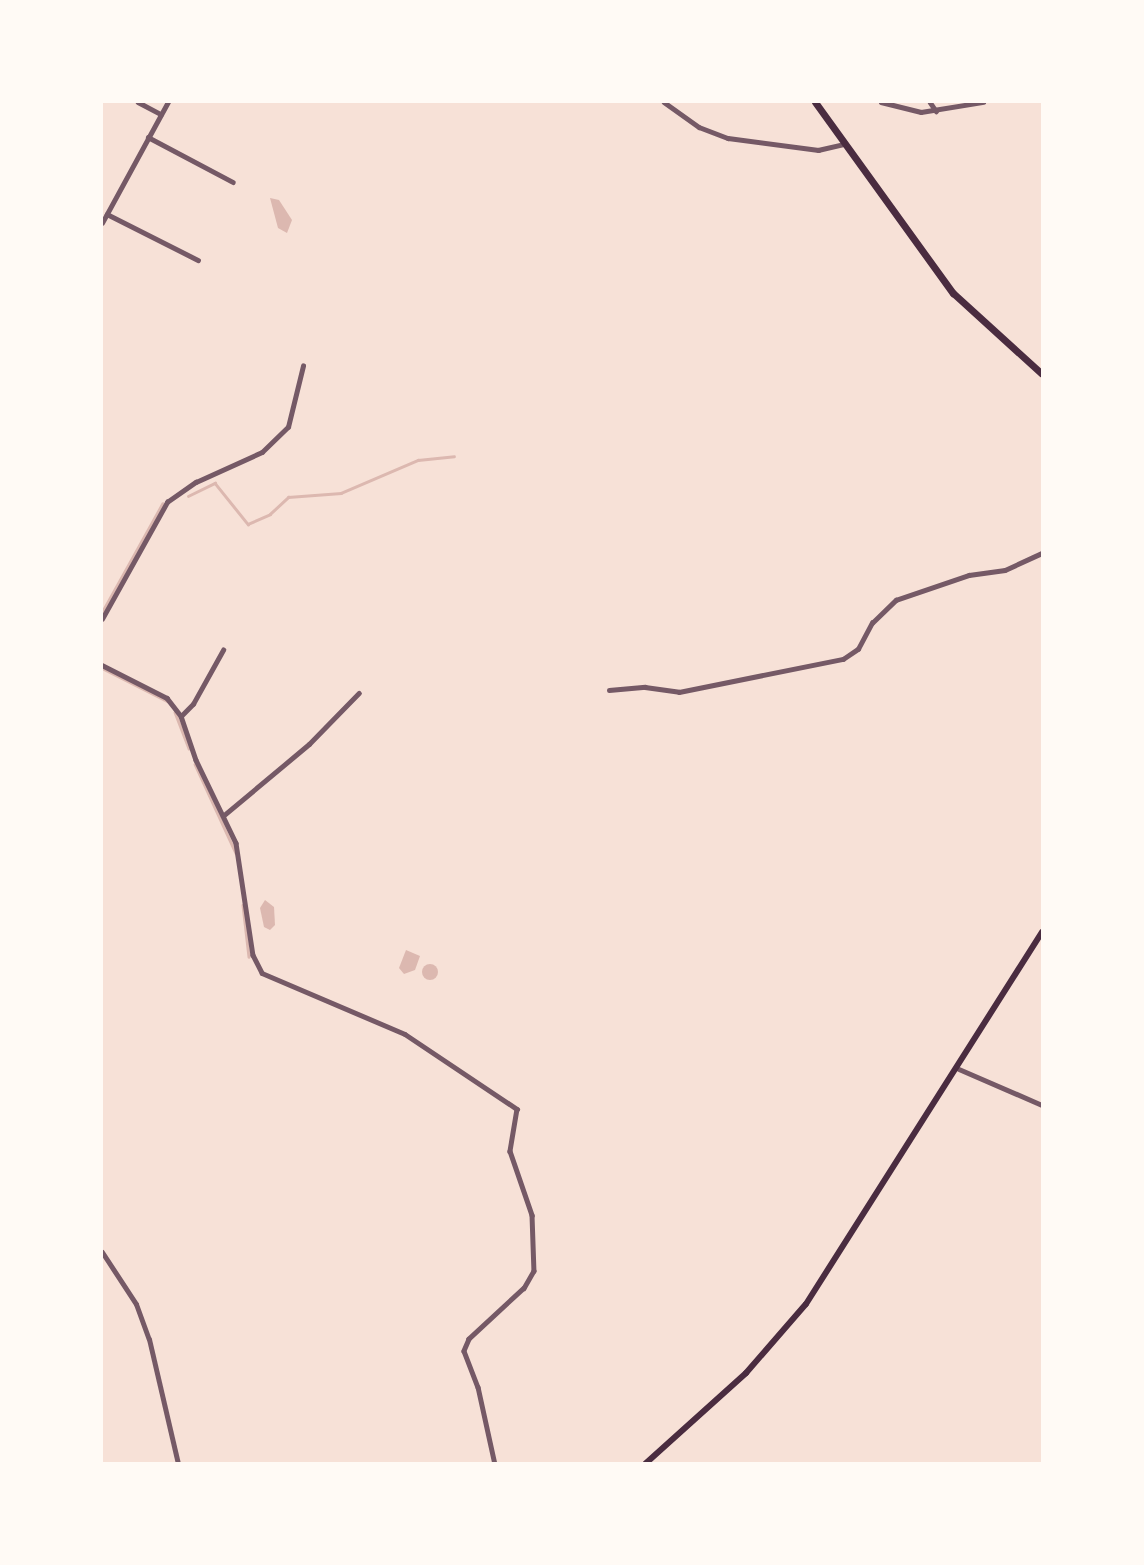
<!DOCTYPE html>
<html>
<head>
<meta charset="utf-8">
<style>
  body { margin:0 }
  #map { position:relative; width:1144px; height:1565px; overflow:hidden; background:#f7e1d7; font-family:Inter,sans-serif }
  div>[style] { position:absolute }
  .water>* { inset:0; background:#dcb8b0 }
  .round { border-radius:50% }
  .stream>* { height:2.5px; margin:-1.25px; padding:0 1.25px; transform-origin:1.25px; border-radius:1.25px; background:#dcb8b0 }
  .minor>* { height:4.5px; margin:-2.25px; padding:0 2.25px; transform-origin:2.25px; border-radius:2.25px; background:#755966 }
  .tertiary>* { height:5px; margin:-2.5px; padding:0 2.5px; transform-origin:2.5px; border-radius:2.5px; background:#755966 }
  .secondary>* { height:6px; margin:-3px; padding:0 3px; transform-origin:3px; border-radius:3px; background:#4a2c40 }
  .primary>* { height:7px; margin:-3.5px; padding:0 3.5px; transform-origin:3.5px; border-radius:3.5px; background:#4a2c40 }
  span { translate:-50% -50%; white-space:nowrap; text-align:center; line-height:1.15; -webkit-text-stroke:7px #fffaf5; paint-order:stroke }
  .frame { position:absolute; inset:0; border:103px solid #fffaf5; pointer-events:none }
</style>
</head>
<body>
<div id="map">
  <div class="water">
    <i style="clip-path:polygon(270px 198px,279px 200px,292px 220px,287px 233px,278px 228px)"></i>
    <i style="clip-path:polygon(265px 900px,274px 907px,275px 925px,270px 930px,264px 927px,260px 908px)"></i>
    <i style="clip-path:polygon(406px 950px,420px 956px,415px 970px,404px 974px,399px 968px)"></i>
    <i class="round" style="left:422px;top:964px;width:16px;height:16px"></i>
  </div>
  <div class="stream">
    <i style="left:188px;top:496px;width:30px;rotate:-26deg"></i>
    <i style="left:215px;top:483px;width:53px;rotate:51.2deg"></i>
    <i style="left:248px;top:524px;width:24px;rotate:-24deg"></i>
    <i style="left:270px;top:514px;width:25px;rotate:-43deg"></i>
    <i style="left:288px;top:497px;width:53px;rotate:-4.3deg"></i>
    <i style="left:341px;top:493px;width:84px;rotate:-23.2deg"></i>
    <i style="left:418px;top:460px;width:36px;rotate:-6deg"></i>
    <i style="left:102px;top:612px;width:124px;rotate:-60.9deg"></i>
    <i style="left:102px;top:668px;width:73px;rotate:26.9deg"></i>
    <i style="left:175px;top:712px;width:39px;rotate:69deg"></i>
    <i style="left:195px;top:764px;width:98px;rotate:65.3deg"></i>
    <i style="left:243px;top:905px;width:52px;rotate:83.4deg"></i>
  </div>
  <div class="minor">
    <i style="left:138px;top:102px;width:26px;rotate:28deg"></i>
    <i style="left:664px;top:102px;width:43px;rotate:35.5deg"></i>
    <i style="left:699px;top:127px;width:31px;rotate:21deg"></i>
    <i style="left:728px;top:138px;width:91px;rotate:7.6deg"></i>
    <i style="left:818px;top:150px;width:28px;rotate:-13deg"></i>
    <i style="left:881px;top:102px;width:41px;rotate:14deg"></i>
    <i style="left:921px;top:112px;width:63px;rotate:-9.2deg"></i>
    <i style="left:930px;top:102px;width:11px;rotate:56deg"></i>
    <i style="left:148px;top:137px;width:96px;rotate:27.9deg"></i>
    <i style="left:107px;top:214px;width:102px;rotate:26.8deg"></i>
    <i style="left:102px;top:223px;width:138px;rotate:-61.4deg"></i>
    <i style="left:102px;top:619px;width:134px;rotate:-60.9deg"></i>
    <i style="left:167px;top:502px;width:35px;rotate:-35deg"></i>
    <i style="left:196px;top:482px;width:72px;rotate:-24.4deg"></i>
    <i style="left:262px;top:452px;width:36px;rotate:-44deg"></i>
    <i style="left:288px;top:427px;width:63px;rotate:-76.2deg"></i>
    <i style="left:102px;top:665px;width:73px;rotate:26.9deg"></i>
    <i style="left:167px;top:698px;width:23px;rotate:52deg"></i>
    <i style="left:181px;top:716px;width:46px;rotate:71.2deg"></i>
    <i style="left:196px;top:760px;width:92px;rotate:64.3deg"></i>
    <i style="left:236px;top:843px;width:113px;rotate:81.4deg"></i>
    <i style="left:253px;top:955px;width:20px;rotate:63deg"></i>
    <i style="left:262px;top:973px;width:155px;rotate:23.1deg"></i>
    <i style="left:405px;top:1034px;width:135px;rotate:33.8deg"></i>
    <i style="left:517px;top:1109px;width:43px;rotate:99.5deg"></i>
    <i style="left:510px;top:1151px;width:68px;rotate:71deg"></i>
    <i style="left:532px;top:1215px;width:56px;rotate:88deg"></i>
    <i style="left:534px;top:1271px;width:20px;rotate:120deg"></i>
    <i style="left:524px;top:1288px;width:75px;rotate:137.2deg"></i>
    <i style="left:469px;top:1339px;width:13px;rotate:113deg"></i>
    <i style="left:464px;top:1351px;width:39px;rotate:69deg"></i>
    <i style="left:478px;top:1387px;width:79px;rotate:77.6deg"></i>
    <i style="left:609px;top:690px;width:36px;rotate:-5deg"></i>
    <i style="left:645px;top:687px;width:34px;rotate:8deg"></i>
    <i style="left:679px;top:692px;width:167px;rotate:-11.4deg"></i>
    <i style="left:843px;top:659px;width:18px;rotate:-34deg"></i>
    <i style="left:858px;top:649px;width:30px;rotate:-62deg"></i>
    <i style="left:872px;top:623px;width:33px;rotate:-44deg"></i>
    <i style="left:896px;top:600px;width:77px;rotate:-18.9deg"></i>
    <i style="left:969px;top:575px;width:36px;rotate:-8deg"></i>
    <i style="left:1005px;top:570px;width:41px;rotate:-24.7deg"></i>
    <i style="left:181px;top:716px;width:17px;rotate:-45deg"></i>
    <i style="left:193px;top:704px;width:62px;rotate:-60.9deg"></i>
    <i style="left:223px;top:816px;width:112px;rotate:-39.9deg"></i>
    <i style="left:309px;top:744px;width:71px;rotate:-45.6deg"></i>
    <i style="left:959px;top:1069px;width:90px;rotate:23.4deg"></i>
  </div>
  <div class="tertiary">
    <i style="left:102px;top:1252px;width:62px;rotate:56.8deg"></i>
    <i style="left:136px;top:1304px;width:37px;rotate:70deg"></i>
    <i style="left:149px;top:1339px;width:128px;rotate:76.9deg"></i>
  </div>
  <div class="secondary">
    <i style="left:645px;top:1464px;width:136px;rotate:-42deg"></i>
    <i style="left:746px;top:1373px;width:91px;rotate:-49deg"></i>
    <i style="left:806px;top:1304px;width:441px;rotate:-57.6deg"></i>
  </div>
  <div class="primary">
    <i style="left:815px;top:102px;width:236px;rotate:54.2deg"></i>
    <i style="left:953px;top:293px;width:120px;rotate:42.3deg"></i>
  </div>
  <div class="frame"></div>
</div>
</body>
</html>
